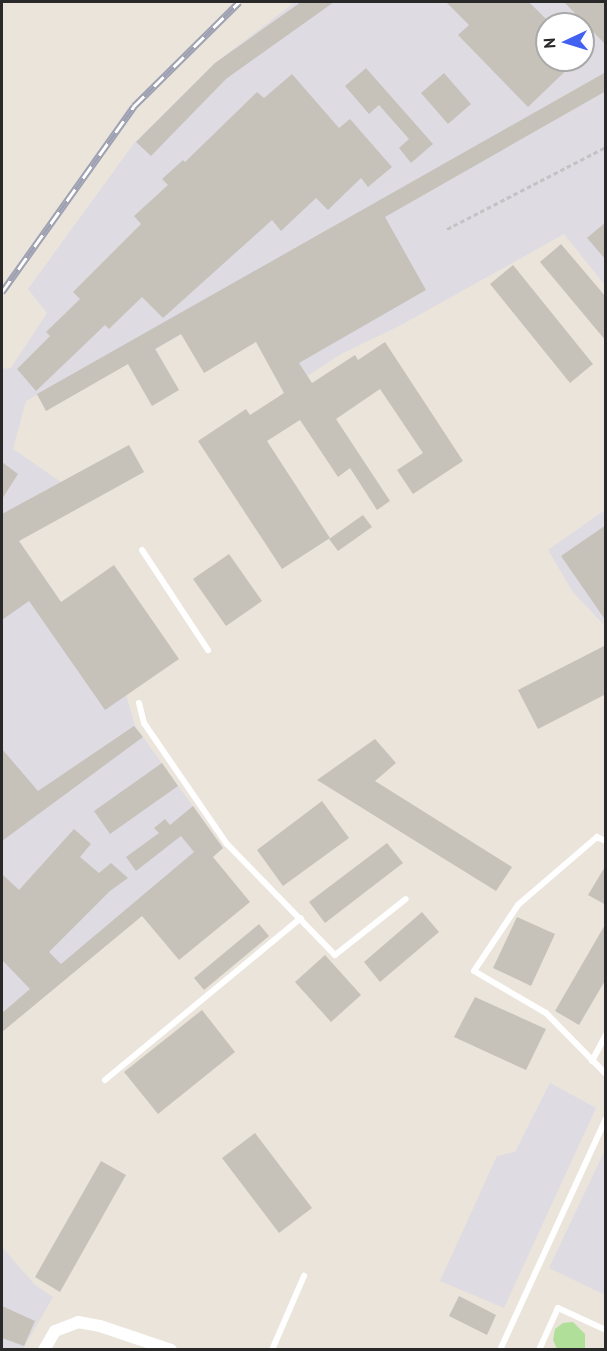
<!DOCTYPE html>
<html>
<head>
<meta charset="utf-8">
<style>
  body { margin:0 }
  #map { position:relative; width:607px; height:1351px; overflow:hidden; background:#eae4db; font-family:"PT Sans",sans-serif }
  div>[style] { position:absolute }
  .industrial>* { inset:0; background:#dedbe3 }
  .green>* { inset:0; background:#b0df9a }
  .building>* { inset:0; background:#c6c2ba }
  .path>* { height:3px; margin-top:-1.5px; transform-origin:0; background:repeating-linear-gradient(90deg,#c3c3c3 0 4.5px,transparent 0 7.5px) }
  .lane>* { height:6px; margin:-3px; padding:0 3px; transform-origin:3px; border-radius:3px; background:#fff }
  .street>* { height:12px; margin:-6px; padding:0 6px; transform-origin:6px; border-radius:6px; background:#fff }
  .rail>* { height:7px; margin-top:-3.5px; transform-origin:0; background:repeating-linear-gradient(90deg,#fff 0 14px,#9ea1b2 0 28px); box-sizing:border-box; border-block:2px solid #9ea1b2 }
  span { translate:-50% -50%; white-space:nowrap; text-align:center; line-height:1.15; -webkit-text-stroke:6px #fff; paint-order:stroke }
  .frame { position:absolute; inset:0; border:3px solid #292929; pointer-events:none }
  .north { position:absolute; left:535px; top:12px; width:60px; height:60px; box-sizing:border-box; background:#fff; border:2px solid #a9a9a9; border-radius:50%; rotate:266deg; font-size:16px; font-weight:700; line-height:24px; text-align:center; color:#292929 }
  .north::after { content:''; display:block; margin:auto; width:21px; height:27px; background:#4260f1; clip-path:polygon(50% 0,100% 100%,50% 72%,0 100%) }
</style>
</head>
<body>
<div id="map">
  <div class="industrial">
    <i style="clip-path:polygon(evenodd,295px 2px,605px 2px,605px 285px,564px 234px,401px 325px,341px 354px,284px 391px,234px 304px,156px 349px,179px 390px,152px 406px,128px 364px,46px 411px,37px 395px,26px 401px,13px 449px,61px 482px,129px 445px,144px 472px,19px 541px,126px 695px,135px 726px,223px 848px,2px 1032px,2px 369px,11px 368px,47px 313px,28px 289px,135px 142px,214px 64px,295px 2px,547px 24px,583px 24px,583px 60px,547px 60px,547px 24px)"></i>
    <i style="clip-path:polygon(605px 510px,605px 626px,573px 592px,548px 550px)"></i>
    <i style="clip-path:polygon(550px 1083px,596px 1108px,504px 1308px,440px 1281px,497px 1156px,515px 1152px)"></i>
    <i style="clip-path:polygon(605px 1150px,605px 1295px,549px 1268px)"></i>
    <i style="clip-path:polygon(2px 1247px,35px 1285px,53px 1297px,23px 1349px,2px 1349px)"></i>
  </div>
  <div class="green">
    <i style="clip-path:polygon(573px 1322px,585px 1334px,585px 1348px,557px 1349px,553px 1340px,555px 1329px,563px 1323px)"></i>
  </div>
  <div class="building">
    <i style="clip-path:polygon(301px 2px,334px 2px,226px 79px,151px 156px,136px 142px,215px 63px)"></i>
    <i style="clip-path:polygon(446px 2px,529px 2px,547px 20px,547px 60px,577px 60px,528px 107px,458px 35px,469px 25px)"></i>
    <i style="clip-path:polygon(564px 2px,602px 2px,606px 5px,606px 45px)"></i>
    <i style="clip-path:polygon(366px 68px,433px 144px,411px 163px,399px 148px,409px 139px,379px 105px,369px 114px,345px 86px)"></i>
    <i style="clip-path:polygon(606px 72px,606px 91px,385px 217px,426px 290px,299px 363px,312px 383px,355px 355px,358px 360px,385px 342px,463px 461px,413px 494px,397px 470px,423px 453px,380px 389px,336px 419px,390px 501px,377px 510px,350px 468px,338px 477px,300px 420px,267px 441px,330px 538px,282px 569px,198px 441px,246px 409px,250px 415px,284px 393px,256px 342px,204px 373px,181px 334px,155px 349px,179px 390px,152px 406px,128px 364px,46px 411px,37px 394px)"></i>
    <i style="clip-path:polygon(444px 73px,471px 104px,448px 124px,421px 93px)"></i>
    <i style="clip-path:polygon(292px 74px,339px 128px,350px 119px,392px 167px,368px 187px,361px 178px,328px 210px,316px 198px,281px 231px,272px 220px,163px 318px,142px 297px,109px 329px,105px 325px,36px 391px,17px 369px,50px 336px,46px 332px,80px 299px,73px 292px,141px 224px,134px 216px,168px 185px,162px 179px,183px 160px,185px 162px,257px 92px,264px 98px)"></i>
    <i style="clip-path:polygon(606px 222px,606px 260px,587px 238px)"></i>
    <i style="clip-path:polygon(561px 244px,606px 297px,606px 341px,540px 262px)"></i>
    <i style="clip-path:polygon(513px 265px,593px 364px,570px 383px,490px 284px)"></i>
    <i style="clip-path:polygon(129px 445px,144px 472px,19px 541px,61px 602px,114px 565px,179px 659px,105px 710px,29px 601px,2px 620px,2px 514px)"></i>
    <i style="clip-path:polygon(2px 462px,18px 474px,2px 499px)"></i>
    <i style="clip-path:polygon(363px 515px,372px 527px,338px 551px,329px 539px)"></i>
    <i style="clip-path:polygon(606px 525px,606px 621px,561px 556px)"></i>
    <i style="clip-path:polygon(229px 554px,262px 601px,226px 626px,193px 579px)"></i>
    <i style="clip-path:polygon(606px 645px,606px 694px,538px 729px,518px 690px)"></i>
    <i style="clip-path:polygon(134px 726px,143px 737px,2px 841px,2px 749px,38px 791px)"></i>
    <i style="clip-path:polygon(375px 739px,396px 763px,375px 781px,512px 867px,496px 891px,317px 780px)"></i>
    <i style="clip-path:polygon(162px 763px,178px 786px,110px 834px,94px 811px)"></i>
    <i style="clip-path:polygon(322px 801px,349px 838px,283px 886px,257px 850px)"></i>
    <i style="clip-path:polygon(193px 806px,223px 848px,213px 857px,250px 902px,179px 960px,142px 916px,2px 1032px,2px 1013px,30px 989px,2px 960px,2px 874px,19px 890px,74px 829px,91px 844px,80px 857px,99px 873px,111px 863px,128px 878px,110px 891px,49px 952px,61px 964px,194px 852px,181px 836px,136px 871px,126px 857px,159px 833px,154px 828px,165px 819px,170px 825px)"></i>
    <i style="clip-path:polygon(387px 843px,403px 863px,325px 923px,309px 902px)"></i>
    <i style="clip-path:polygon(606px 865px,606px 905px,588px 895px)"></i>
    <i style="clip-path:polygon(422px 912px,439px 932px,380px 982px,364px 962px)"></i>
    <i style="clip-path:polygon(517px 917px,555px 934px,531px 986px,493px 968px)"></i>
    <i style="clip-path:polygon(606px 923px,606px 979px,579px 1025px,555px 1011px)"></i>
    <i style="clip-path:polygon(259px 924px,269px 936px,204px 990px,194px 978px)"></i>
    <i style="clip-path:polygon(325px 955px,361px 995px,331px 1022px,295px 982px)"></i>
    <i style="clip-path:polygon(475px 997px,546px 1029px,526px 1070px,454px 1037px)"></i>
    <i style="clip-path:polygon(202px 1010px,235px 1052px,158px 1114px,124px 1072px)"></i>
    <i style="clip-path:polygon(255px 1133px,312px 1208px,279px 1233px,222px 1158px)"></i>
    <i style="clip-path:polygon(101px 1161px,126px 1175px,60px 1292px,35px 1277px)"></i>
    <i style="clip-path:polygon(459px 1296px,496px 1315px,487px 1335px,449px 1316px)"></i>
    <i style="clip-path:polygon(2px 1306px,35px 1321px,24px 1346px,2px 1338px)"></i>
  </div>
  <div class="path">
    <i style="left:447px;top:229px;width:179px;rotate:-27.3deg"></i>
  </div>
  <div class="lane">
    <i style="left:142px;top:550px;width:120px;rotate:56.6deg"></i>
    <i style="left:139px;top:703px;width:21px;rotate:76deg"></i>
    <i style="left:144px;top:723px;width:147px;rotate:55.6deg"></i>
    <i style="left:227px;top:844px;width:155px;rotate:45.8deg"></i>
    <i style="left:335px;top:955px;width:90px;rotate:-38.3deg"></i>
    <i style="left:606px;top:841px;width:10px;rotate:-156deg"></i>
    <i style="left:597px;top:837px;width:104px;rotate:139.3deg"></i>
    <i style="left:518px;top:905px;width:79px;rotate:123.7deg"></i>
    <i style="left:474px;top:971px;width:83px;rotate:30.3deg"></i>
    <i style="left:546px;top:1013px;width:86px;rotate:45.5deg"></i>
    <i style="left:592px;top:1061px;width:30px;rotate:-62deg"></i>
    <i style="left:105px;top:1080px;width:254px;rotate:-39.6deg"></i>
    <i style="left:272px;top:1350px;width:81px;rotate:-66.6deg"></i>
    <i style="left:500px;top:1350px;width:254px;rotate:-65.4deg"></i>
    <i style="left:539px;top:1350px;width:46px;rotate:-65.7deg"></i>
    <i style="left:558px;top:1308px;width:53px;rotate:24.6deg"></i>
  </div>
  <div class="street">
    <i style="left:44px;top:1350px;width:22px;rotate:-60deg"></i>
    <i style="left:55px;top:1331px;width:25px;rotate:-21deg"></i>
    <i style="left:78px;top:1322px;width:22px;rotate:10deg"></i>
    <i style="left:100px;top:1326px;width:75px;rotate:18.7deg"></i>
  </div>
  <div class="rail">
    <i style="left:2px;top:292px;width:228px;rotate:-54.6deg"></i>
    <i style="left:134px;top:106px;width:148px;rotate:-44.7deg"></i>
  </div>
  <div class="frame"></div>
  <div class="north">N</div>
</div>
</body>
</html>
